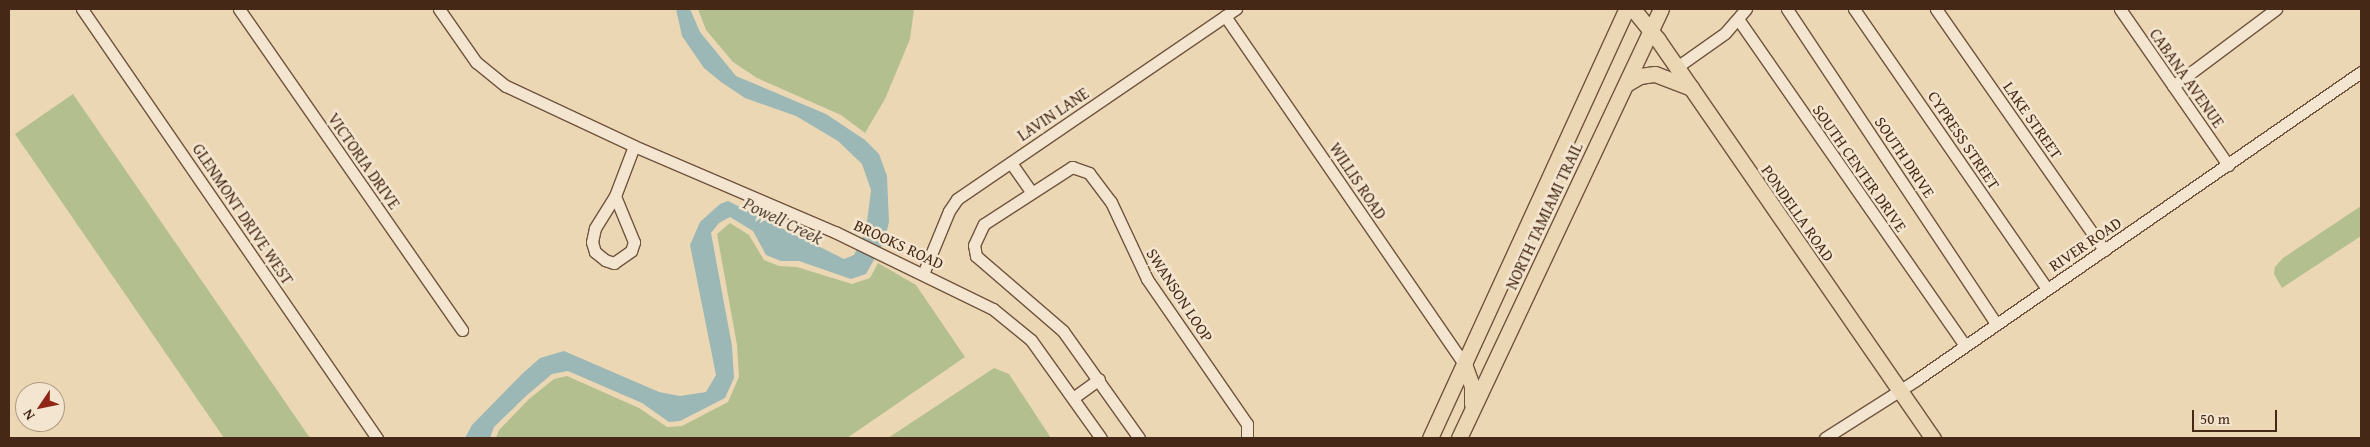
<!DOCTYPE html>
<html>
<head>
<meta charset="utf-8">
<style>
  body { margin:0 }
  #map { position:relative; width:2370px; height:447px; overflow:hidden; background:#ecd7b5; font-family:"Gentium Book Plus",serif }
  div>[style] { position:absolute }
  .green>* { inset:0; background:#b4bf90 }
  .water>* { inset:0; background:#9bb8b6 }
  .roads { filter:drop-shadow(1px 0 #70543e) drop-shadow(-1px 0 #70543e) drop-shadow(0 1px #70543e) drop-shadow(0 -1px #70543e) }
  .minor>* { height:11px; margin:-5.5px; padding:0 5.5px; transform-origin:5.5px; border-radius:5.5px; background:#f3e5cf }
  .major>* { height:15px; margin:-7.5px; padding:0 7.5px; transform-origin:7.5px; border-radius:7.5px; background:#ecd7b5 }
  span { translate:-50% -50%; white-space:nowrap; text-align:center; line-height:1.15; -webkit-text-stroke:5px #f3e5cf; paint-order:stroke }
  .street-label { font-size:16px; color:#462816 }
  .water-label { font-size:18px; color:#5b4c3e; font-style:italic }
  .frame { position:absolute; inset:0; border:10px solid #462816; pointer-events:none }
  .north { position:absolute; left:15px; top:382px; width:50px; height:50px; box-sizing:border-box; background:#f3e5cf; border:1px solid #ae9985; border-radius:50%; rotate:236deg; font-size:14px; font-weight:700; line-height:20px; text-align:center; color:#462816 }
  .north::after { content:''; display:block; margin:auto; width:18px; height:22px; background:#8f2418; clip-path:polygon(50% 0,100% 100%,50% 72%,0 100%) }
  .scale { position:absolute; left:2192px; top:410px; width:85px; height:22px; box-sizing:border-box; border:2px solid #462816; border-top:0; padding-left:6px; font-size:15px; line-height:18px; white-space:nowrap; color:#462816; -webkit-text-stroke:4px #f3e5cf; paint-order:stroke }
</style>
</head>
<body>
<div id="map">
  <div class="green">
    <i style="clip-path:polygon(698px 9px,914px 9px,910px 39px,885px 99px,865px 133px,841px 115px,757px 78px,733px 62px,706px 30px)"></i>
    <i style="clip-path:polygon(73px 94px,310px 438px,224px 438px,15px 134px)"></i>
    <i style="clip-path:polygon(2361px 206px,2361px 236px,2282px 288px,2274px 274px,2275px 267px,2283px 258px)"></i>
    <i style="clip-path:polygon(730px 223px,749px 235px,764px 260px,779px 266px,797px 267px,852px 284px,870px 278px,878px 263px,916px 285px,965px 357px,847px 438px,496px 438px,499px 430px,529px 399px,554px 379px,567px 376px,639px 408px,667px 427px,682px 426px,728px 402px,739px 377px,737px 345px,717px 234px)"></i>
    <i style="clip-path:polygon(994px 368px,1009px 374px,1051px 438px,888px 438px)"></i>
  </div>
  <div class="water">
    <i style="clip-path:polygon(676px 9px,690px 9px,700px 32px,736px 76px,826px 114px,865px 140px,879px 154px,887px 176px,889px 222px,884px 242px,866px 274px,851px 279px,799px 261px,781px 261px,766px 255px,753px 231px,730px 217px,719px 223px,711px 233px,732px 346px,734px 378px,725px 398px,680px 421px,669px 422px,642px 403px,568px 371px,552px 374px,526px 396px,494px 427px,490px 438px,465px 438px,472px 425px,522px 374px,540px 358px,564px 351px,659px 392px,680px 396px,706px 392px,716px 375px,690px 245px,700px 222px,720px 204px,728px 201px,844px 259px,854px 255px,866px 230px,871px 190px,862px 164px,838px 141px,796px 116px,745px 98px,721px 82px,704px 68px,682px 36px)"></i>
  </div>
  <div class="roads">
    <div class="minor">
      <i style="left:82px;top:9px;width:521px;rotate:55.49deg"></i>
      <i style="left:239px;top:9px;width:391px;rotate:55.2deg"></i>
      <i style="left:439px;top:9px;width:65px;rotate:55.1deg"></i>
      <i style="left:476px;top:62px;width:38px;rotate:39deg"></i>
      <i style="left:506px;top:86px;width:141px;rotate:25.1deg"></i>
      <i style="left:634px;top:146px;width:219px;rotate:23.2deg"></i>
      <i style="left:835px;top:232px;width:176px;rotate:26deg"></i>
      <i style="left:993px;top:309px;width:49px;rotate:39.2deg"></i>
      <i style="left:1031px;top:340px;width:120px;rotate:54.5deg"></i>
      <i style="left:1787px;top:9px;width:377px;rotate:56.4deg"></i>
      <i style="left:1854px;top:9px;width:340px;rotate:55.4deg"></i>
      <i style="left:1936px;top:9px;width:294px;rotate:55.1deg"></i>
      <i style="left:2120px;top:9px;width:190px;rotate:55.3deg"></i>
      <i style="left:1225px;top:16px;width:422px;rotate:55.5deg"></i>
      <i style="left:1738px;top:19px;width:396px;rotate:55.2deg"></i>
      <i style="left:1677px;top:67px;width:59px;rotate:-35.3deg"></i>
      <i style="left:1725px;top:33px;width:32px;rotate:-49deg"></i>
      <i style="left:2173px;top:86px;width:129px;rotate:-36.8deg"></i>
      <i style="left:1011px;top:163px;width:35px;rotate:55deg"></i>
      <i style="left:615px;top:196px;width:50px;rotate:67.6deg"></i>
      <i style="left:634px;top:242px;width:9px;rotate:108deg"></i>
      <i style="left:631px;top:251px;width:21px;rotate:145deg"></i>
      <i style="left:614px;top:263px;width:9px;rotate:-162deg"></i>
      <i style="left:605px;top:260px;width:13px;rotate:-141deg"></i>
      <i style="left:595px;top:252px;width:10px;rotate:-107deg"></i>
      <i style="left:592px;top:242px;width:14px;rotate:-78deg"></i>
      <i style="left:595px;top:228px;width:38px;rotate:-58deg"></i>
      <i style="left:615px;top:196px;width:53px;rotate:-69.2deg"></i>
      <i style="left:923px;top:274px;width:68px;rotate:-67.6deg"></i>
      <i style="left:949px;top:211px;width:14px;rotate:-56deg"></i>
      <i style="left:957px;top:199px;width:338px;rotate:-34.3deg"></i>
      <i style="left:1073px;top:398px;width:32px;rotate:-36deg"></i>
      <i style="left:1139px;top:438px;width:131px;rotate:-125.4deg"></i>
      <i style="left:1063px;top:331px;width:115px;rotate:-139.2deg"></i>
      <i style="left:976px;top:256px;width:11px;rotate:-100deg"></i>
      <i style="left:974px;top:245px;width:23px;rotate:-65deg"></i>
      <i style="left:984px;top:224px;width:105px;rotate:-32.9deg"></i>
      <i style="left:1072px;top:167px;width:18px;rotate:19deg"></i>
      <i style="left:1089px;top:173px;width:36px;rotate:53deg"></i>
      <i style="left:1111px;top:202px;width:85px;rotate:64.9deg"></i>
      <i style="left:1147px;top:279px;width:176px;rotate:55.4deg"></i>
      <i style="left:1247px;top:424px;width:14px;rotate:90deg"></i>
      <i style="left:1825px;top:438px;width:108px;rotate:-32.5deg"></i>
      <i style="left:1916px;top:380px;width:541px;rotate:-34.69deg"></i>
    </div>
    <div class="major">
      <i style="left:1633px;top:9px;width:40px;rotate:51deg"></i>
      <i style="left:1658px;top:40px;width:484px;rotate:55.4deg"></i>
      <i style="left:1626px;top:84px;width:16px;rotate:-30deg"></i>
      <i style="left:1640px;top:76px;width:15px;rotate:-8deg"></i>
      <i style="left:1655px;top:74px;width:39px;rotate:21deg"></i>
      <i style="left:1464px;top:364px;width:23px;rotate:70deg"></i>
      <i style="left:1472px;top:386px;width:18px;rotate:90deg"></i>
      <i style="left:1430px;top:438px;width:472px;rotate:-65.4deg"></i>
      <i style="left:1459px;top:438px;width:474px;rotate:-64.8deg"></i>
    </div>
  </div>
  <div class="street-label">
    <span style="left:2187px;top:78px;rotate:55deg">CABANA AVENUE</span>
    <span style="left:1053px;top:114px;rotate:-34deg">LAVIN LANE</span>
    <span style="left:2033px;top:120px;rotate:55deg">LAKE STREET</span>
    <span style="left:1964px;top:140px;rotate:56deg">CYPRESS STREET</span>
    <span style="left:1905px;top:157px;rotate:56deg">SOUTH DRIVE</span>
    <span style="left:364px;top:161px;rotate:55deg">VICTORIA DRIVE</span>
    <span style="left:1860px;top:168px;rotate:55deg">SOUTH CENTER DRIVE</span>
    <span style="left:1358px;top:181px;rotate:56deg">WILLIS ROAD</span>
    <span style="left:1798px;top:213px;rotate:55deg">PONDELLA ROAD</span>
    <span style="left:243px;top:214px;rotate:56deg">GLENMONT DRIVE WEST</span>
    <span style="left:1544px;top:216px;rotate:-65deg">NORTH TAMIAMI TRAIL</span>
    <span style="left:899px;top:244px;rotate:25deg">BROOKS ROAD</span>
    <span style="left:2085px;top:244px;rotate:-34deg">RIVER ROAD</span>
    <span style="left:1180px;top:295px;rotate:57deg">SWANSON LOOP</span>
  </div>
  <div class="water-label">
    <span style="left:783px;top:221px;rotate:26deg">Powell Creek</span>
  </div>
  <div class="frame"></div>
  <div class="north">N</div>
  <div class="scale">50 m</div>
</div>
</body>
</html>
